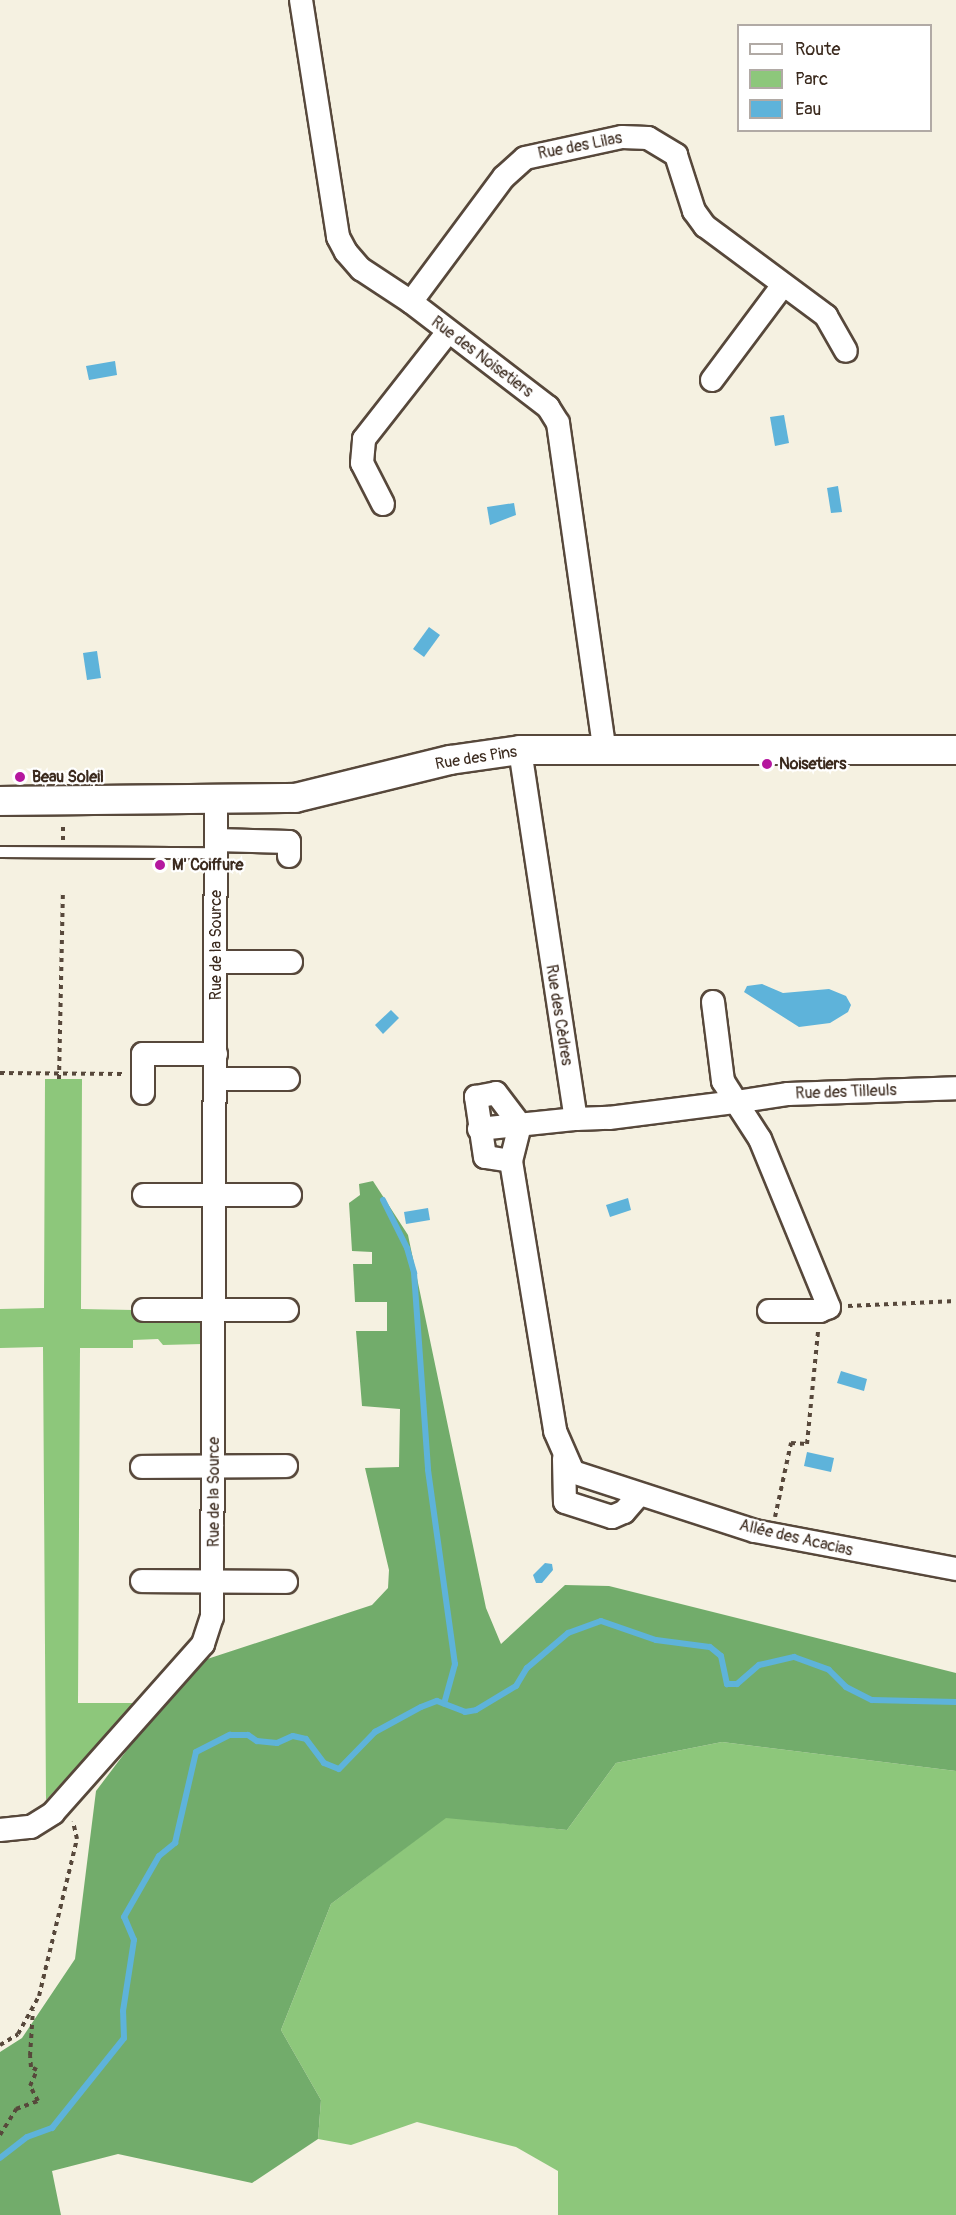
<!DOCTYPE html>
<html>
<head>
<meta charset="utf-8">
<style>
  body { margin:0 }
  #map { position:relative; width:956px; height:2215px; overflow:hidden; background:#f5f1e1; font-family:Pangolin,sans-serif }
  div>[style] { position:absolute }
  .green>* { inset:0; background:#8dc77b }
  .forest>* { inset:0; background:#72ac6b }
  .water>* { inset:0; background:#5eb3da }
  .stream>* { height:6px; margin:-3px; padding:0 3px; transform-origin:3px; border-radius:3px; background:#5eb3da }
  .path>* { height:4px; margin-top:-2px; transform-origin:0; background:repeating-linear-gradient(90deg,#57483b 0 4.5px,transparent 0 9px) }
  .roads { filter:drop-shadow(2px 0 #57483b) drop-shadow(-2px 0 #57483b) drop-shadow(0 2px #57483b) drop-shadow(0 -2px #57483b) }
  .service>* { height:10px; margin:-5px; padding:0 5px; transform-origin:5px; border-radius:5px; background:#fff }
  .minor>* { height:22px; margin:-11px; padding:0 11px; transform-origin:11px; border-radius:11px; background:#fff }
  .tertiary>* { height:28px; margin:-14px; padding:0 14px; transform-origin:14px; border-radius:14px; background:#fff }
  .dots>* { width:16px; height:16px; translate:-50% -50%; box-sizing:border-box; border:3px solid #fff; border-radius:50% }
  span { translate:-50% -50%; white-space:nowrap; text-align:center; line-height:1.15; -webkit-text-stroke:4.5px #fff; paint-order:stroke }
  .street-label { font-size:16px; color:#3b2a1e }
  .poi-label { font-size:16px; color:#3b2a1e; font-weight:700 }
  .left { translate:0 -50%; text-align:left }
  .legend { position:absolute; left:737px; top:24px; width:195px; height:108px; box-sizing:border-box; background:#fff; border:2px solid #b1aaa5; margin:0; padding:8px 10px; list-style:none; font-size:18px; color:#3b2a1e }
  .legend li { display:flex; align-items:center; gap:12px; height:30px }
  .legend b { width:30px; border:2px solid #b1aaa5 }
</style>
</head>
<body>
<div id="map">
  <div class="green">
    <i style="clip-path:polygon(45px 1079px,82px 1079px,81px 1309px,133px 1310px,134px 1318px,202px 1314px,202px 1344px,163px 1345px,158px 1339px,133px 1340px,133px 1348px,80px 1348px,78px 1703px,135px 1703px,46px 1800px,43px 1347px,0 1348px,0 1309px,44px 1308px)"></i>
    <i style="clip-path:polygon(722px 1742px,956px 1771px,956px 2215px,558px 2215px,558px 2171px,516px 2147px,417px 2122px,351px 2145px,318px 2139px,321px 2100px,281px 2030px,331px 1904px,446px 1817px,567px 1830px,616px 1763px)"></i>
  </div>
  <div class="forest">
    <i style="clip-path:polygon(373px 1181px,408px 1235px,486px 1608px,501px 1644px,565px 1585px,609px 1586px,956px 1673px,956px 1771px,722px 1742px,616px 1763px,567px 1830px,446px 1818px,331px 1904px,281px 2030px,321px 2100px,318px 2139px,252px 2183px,118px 2154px,52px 2171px,61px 2215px,0 2215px,0 2052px,22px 2038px,75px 1959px,96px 1791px,192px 1664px,372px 1605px,388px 1588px,389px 1570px,365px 1468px,399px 1467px,400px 1409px,362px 1406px,356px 1331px,387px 1331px,387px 1302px,355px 1302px,353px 1264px,372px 1264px,372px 1252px,352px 1251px,349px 1203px,360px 1195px,359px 1184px)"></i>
  </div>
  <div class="water">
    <i style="clip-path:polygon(115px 361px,117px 375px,89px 380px,86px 366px)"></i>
    <i style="clip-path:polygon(784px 415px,789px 443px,775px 446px,770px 417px)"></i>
    <i style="clip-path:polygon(838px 486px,842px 512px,831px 513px,827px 488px)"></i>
    <i style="clip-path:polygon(514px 503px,516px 515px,490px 525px,487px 507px)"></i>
    <i style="clip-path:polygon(429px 627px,440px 635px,424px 657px,413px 649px)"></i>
    <i style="clip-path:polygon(97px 651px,101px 678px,87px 680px,83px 653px)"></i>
    <i style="clip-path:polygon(762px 984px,783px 993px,829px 989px,846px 996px,851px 1005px,848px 1012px,830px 1023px,799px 1027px,744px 992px,747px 986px)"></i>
    <i style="clip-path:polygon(391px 1010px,399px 1018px,383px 1034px,375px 1025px)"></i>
    <i style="clip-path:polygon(628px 1198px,631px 1210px,610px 1217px,606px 1205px)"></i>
    <i style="clip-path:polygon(428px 1208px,430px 1220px,406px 1224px,404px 1212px)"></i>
    <i style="clip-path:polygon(841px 1371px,867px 1379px,864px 1391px,837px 1383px)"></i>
    <i style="clip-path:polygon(807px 1452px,834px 1458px,831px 1472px,804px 1466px)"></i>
    <i style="clip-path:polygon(545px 1563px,552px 1564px,553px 1570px,542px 1583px,536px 1583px,533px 1575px)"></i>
  </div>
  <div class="stream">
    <i style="left:383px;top:1200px;width:54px;rotate:63.4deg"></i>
    <i style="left:407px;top:1248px;width:26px;rotate:74deg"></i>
    <i style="left:414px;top:1273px;width:197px;rotate:85.9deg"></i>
    <i style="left:428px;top:1470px;width:196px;rotate:82.1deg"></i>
    <i style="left:455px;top:1664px;width:41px;rotate:105.4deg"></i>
    <i style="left:0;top:2158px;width:34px;rotate:-38deg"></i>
    <i style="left:27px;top:2137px;width:27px;rotate:-20deg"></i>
    <i style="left:52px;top:2128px;width:115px;rotate:-51.3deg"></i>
    <i style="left:124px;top:2038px;width:27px;rotate:-92deg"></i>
    <i style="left:123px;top:2011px;width:72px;rotate:-81.2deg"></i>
    <i style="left:134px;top:1940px;width:25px;rotate:-113deg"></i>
    <i style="left:124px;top:1917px;width:70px;rotate:-60.2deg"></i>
    <i style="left:159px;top:1856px;width:21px;rotate:-39deg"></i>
    <i style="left:175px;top:1843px;width:93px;rotate:-77deg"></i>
    <i style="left:196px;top:1752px;width:38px;rotate:-27deg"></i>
    <i style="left:230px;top:1735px;width:18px"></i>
    <i style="left:248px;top:1735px;width:11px;rotate:34deg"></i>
    <i style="left:257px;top:1741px;width:20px;rotate:6deg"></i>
    <i style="left:277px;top:1743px;width:17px;rotate:-24deg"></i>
    <i style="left:293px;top:1736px;width:13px;rotate:13deg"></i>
    <i style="left:306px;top:1739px;width:30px;rotate:53deg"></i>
    <i style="left:324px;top:1763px;width:16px;rotate:22deg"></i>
    <i style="left:339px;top:1769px;width:52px;rotate:-45.8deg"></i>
    <i style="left:375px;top:1732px;width:52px;rotate:-28.5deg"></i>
    <i style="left:421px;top:1707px;width:17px;rotate:-21deg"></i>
    <i style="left:437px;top:1701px;width:30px;rotate:21deg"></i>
    <i style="left:465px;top:1712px;width:11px;rotate:-10deg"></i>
    <i style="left:476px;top:1710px;width:47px;rotate:-31deg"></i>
    <i style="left:516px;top:1686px;width:21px;rotate:-59deg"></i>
    <i style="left:527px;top:1668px;width:54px;rotate:-40.5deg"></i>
    <i style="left:568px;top:1633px;width:35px;rotate:-20deg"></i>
    <i style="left:601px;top:1621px;width:58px;rotate:19.1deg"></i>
    <i style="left:656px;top:1640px;width:54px;rotate:7.4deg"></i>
    <i style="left:710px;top:1647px;width:14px;rotate:39deg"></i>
    <i style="left:721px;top:1656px;width:29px;rotate:78deg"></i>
    <i style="left:727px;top:1684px;width:10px"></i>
    <i style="left:737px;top:1684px;width:29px;rotate:-41deg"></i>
    <i style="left:759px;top:1665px;width:36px;rotate:-13deg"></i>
    <i style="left:794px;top:1657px;width:37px;rotate:20deg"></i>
    <i style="left:829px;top:1670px;width:24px;rotate:45deg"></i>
    <i style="left:846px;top:1687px;width:29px;rotate:27deg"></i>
    <i style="left:872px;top:1700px;width:84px;rotate:1.4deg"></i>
  </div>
  <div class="path">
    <i style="left:63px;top:840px;width:16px;rotate:-90deg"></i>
    <i style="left:0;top:1073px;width:123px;rotate:0.5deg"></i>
    <i style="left:59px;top:1079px;width:188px;rotate:-88.8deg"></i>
    <i style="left:848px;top:1306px;width:108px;rotate:-2.7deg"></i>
    <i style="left:775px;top:1517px;width:76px;rotate:-77.8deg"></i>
    <i style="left:791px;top:1443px;width:16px;rotate:4deg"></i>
    <i style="left:807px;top:1444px;width:114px;rotate:-84.4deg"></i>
    <i style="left:0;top:2045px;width:21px;rotate:-31deg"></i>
    <i style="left:18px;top:2034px;width:43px;rotate:-61.1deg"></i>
    <i style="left:39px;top:1996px;width:162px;rotate:-76.4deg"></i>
    <i style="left:77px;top:1839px;width:18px;rotate:-103deg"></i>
    <i style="left:0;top:2135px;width:31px;rotate:-58deg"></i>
    <i style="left:16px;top:2109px;width:23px;rotate:-20deg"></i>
    <i style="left:38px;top:2101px;width:17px;rotate:-118deg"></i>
    <i style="left:30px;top:2086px;width:17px;rotate:-66deg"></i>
    <i style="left:37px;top:2070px;width:7px;rotate:-153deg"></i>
    <i style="left:31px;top:2067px;width:11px;rotate:-95deg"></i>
    <i style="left:30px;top:2056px;width:46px;rotate:-86.3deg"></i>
  </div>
  <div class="roads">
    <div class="service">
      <i style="left:0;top:852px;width:216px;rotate:0.3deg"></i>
    </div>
    <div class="minor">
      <i style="left:301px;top:0;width:240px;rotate:81.1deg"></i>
      <i style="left:338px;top:237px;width:17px;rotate:62deg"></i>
      <i style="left:346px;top:252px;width:23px;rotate:49deg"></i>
      <i style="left:361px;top:269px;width:60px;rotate:33.4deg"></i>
      <i style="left:411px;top:302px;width:173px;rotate:37.5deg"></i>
      <i style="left:548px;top:407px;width:19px;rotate:58deg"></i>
      <i style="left:558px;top:423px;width:328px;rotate:81.9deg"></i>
      <i style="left:411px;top:302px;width:156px;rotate:-53.4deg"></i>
      <i style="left:504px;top:177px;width:28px;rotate:-42deg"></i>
      <i style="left:525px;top:158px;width:99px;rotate:-12.2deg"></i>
      <i style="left:622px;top:137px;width:26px;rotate:2deg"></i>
      <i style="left:648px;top:138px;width:33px;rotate:31deg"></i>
      <i style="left:676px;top:155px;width:59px;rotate:72.2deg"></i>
      <i style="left:694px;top:211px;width:19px;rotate:54deg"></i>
      <i style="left:705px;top:226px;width:151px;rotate:36.6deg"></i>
      <i style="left:826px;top:316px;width:40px;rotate:60.3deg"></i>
      <i style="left:712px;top:380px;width:119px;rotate:-53.2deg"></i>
      <i style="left:383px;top:504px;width:46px;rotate:-117.1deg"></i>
      <i style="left:362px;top:463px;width:24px;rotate:-85deg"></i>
      <i style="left:364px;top:439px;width:135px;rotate:-51.9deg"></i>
      <i style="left:520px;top:750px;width:373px;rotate:81.4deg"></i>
      <i style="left:576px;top:1119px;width:33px;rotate:-2deg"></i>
      <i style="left:609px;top:1118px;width:128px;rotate:-7.2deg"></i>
      <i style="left:736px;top:1102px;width:44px;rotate:57deg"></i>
      <i style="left:760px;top:1139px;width:182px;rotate:67.7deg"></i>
      <i style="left:829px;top:1307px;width:10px;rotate:156deg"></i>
      <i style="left:820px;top:1311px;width:51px;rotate:180deg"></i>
      <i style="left:216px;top:840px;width:73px;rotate:1.6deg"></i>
      <i style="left:289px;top:842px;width:14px;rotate:90deg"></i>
      <i style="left:215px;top:962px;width:76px"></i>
      <i style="left:713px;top:1002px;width:80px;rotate:82.8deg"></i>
      <i style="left:723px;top:1081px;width:25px;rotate:58deg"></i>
      <i style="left:736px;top:1102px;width:53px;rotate:-8.7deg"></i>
      <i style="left:788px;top:1094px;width:168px;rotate:-2deg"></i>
      <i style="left:216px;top:1079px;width:72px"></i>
      <i style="left:143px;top:1093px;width:39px;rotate:-90deg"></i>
      <i style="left:143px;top:1054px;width:73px"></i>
      <i style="left:479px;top:1129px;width:98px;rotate:-5.9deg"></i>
      <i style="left:511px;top:1161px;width:26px;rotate:-171deg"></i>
      <i style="left:485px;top:1157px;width:61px;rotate:-98.5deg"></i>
      <i style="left:476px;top:1097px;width:20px;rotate:-11deg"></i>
      <i style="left:496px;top:1093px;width:40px;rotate:53deg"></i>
      <i style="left:520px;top:1125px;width:37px;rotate:104deg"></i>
      <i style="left:511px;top:1161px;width:274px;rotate:80.7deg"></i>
      <i style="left:555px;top:1431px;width:45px;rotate:66.3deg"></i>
      <i style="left:573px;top:1472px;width:191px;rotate:18deg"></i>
      <i style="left:755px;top:1531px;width:205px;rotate:10.7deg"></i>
      <i style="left:144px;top:1195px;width:146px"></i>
      <i style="left:144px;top:1310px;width:143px"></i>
      <i style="left:564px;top:1459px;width:43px;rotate:88.7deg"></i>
      <i style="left:565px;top:1502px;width:49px;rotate:17.7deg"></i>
      <i style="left:612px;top:1517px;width:13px;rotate:-23deg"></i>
      <i style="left:624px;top:1512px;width:23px;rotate:-49deg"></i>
      <i style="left:142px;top:1467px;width:144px;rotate:-0.4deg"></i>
      <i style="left:142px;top:1581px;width:144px;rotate:0.4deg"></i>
      <i style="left:0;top:1830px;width:31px;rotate:-6deg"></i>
      <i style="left:31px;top:1827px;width:26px;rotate:-32deg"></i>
      <i style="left:53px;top:1813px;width:226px;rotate:-48.4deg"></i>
      <i style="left:203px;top:1644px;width:28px;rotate:-72deg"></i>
      <i style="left:212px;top:1617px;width:817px;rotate:-89.72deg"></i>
    </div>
    <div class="tertiary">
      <i style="left:0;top:801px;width:295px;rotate:-0.6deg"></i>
      <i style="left:295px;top:798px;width:160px;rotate:-13.8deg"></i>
      <i style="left:450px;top:760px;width:71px;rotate:-8.1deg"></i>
      <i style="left:520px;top:750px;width:436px"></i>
    </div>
  </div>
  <div class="dots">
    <i style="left:767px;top:764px;background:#b5179e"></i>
    <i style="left:20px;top:777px;background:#b5179e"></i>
    <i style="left:160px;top:865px;background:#b5179e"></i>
  </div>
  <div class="street-label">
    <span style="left:580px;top:146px;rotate:-11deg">Rue des Lilas</span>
    <span style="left:482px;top:357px;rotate:37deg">Rue des Noisetiers</span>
    <span style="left:476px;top:758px;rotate:-9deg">Rue des Pins</span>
    <span style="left:216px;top:945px;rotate:-90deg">Rue de la Source</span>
    <span style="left:559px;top:1015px;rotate:81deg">Rue des Cèdres</span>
    <span style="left:846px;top:1092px;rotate:-2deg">Rue des Tilleuls</span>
    <span style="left:214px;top:1492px;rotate:-90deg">Rue de la Source</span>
    <span style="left:796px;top:1538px;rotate:13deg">Allée des Acacias</span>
  </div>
  <div class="poi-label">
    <span class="left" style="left:779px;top:764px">Noisetiers</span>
    <span class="left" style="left:32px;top:777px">Beau Soleil</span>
    <span class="left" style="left:172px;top:865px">M' Coiffure</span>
  </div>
  <ul class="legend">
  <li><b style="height:8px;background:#fff"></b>Route</li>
  <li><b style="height:16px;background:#8dc77b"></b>Parc</li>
  <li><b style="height:16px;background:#5eb3da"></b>Eau</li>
  </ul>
</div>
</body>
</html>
